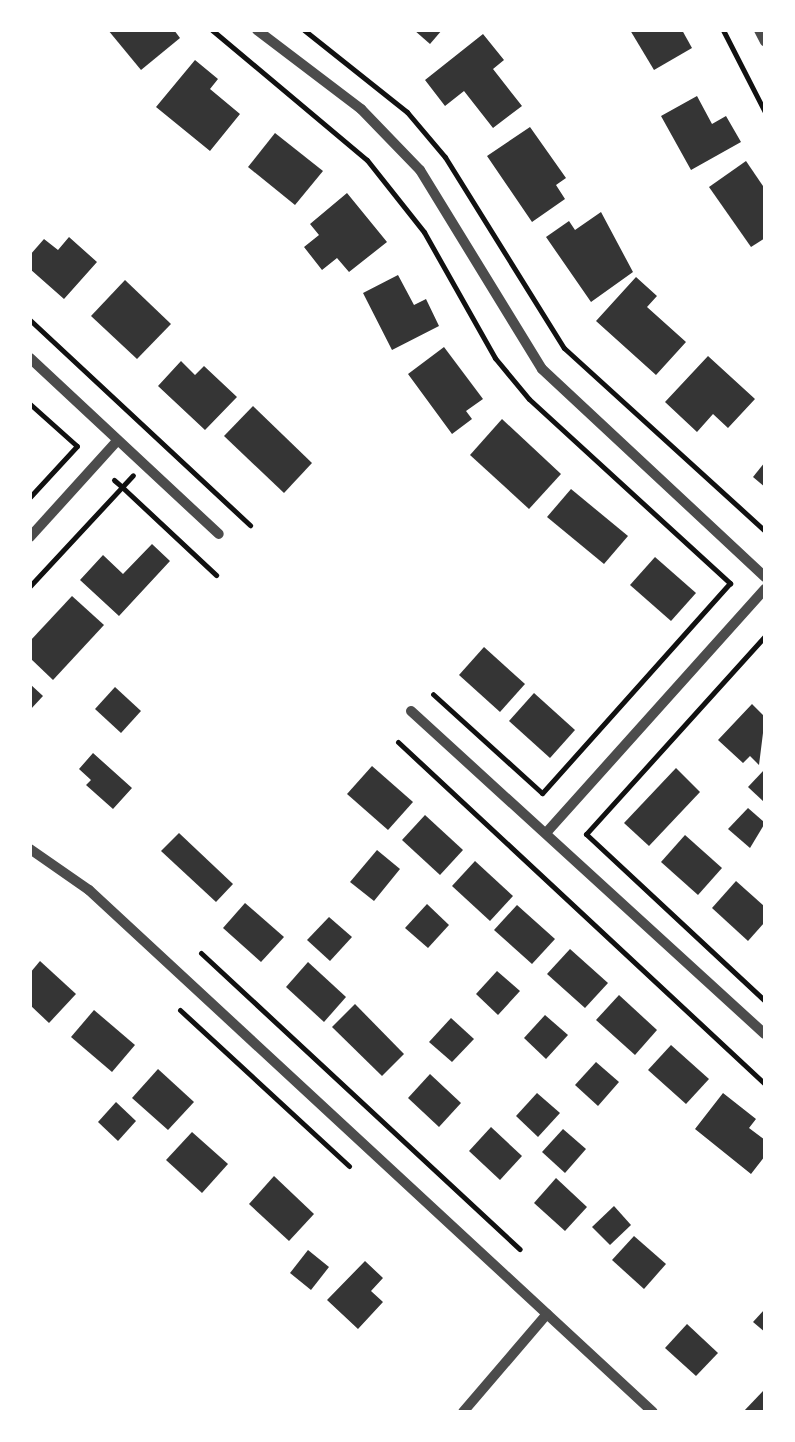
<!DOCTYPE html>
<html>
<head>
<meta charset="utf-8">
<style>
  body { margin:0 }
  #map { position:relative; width:795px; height:1442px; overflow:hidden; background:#fff; font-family:"Asap Condensed",sans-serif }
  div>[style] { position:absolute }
  .building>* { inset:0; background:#353535 }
  .path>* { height:5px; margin:-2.5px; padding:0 2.5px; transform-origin:2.5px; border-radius:2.5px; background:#111 }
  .minor>* { height:10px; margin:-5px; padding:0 5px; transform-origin:5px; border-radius:5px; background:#4c4c4c }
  span { translate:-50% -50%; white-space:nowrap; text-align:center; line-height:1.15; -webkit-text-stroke:8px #fff; paint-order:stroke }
  .frame { position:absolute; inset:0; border:32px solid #fff; pointer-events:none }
</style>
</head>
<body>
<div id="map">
  <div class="building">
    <i style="clip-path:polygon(108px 30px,174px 30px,180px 38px,141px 70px)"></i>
    <i style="clip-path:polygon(414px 30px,442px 30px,430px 44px)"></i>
    <i style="clip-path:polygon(630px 30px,682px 30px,692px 48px,654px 70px)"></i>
    <i style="clip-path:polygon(483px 34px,504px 60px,493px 69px,522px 106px,493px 128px,464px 91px,445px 106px,425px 80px)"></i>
    <i style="clip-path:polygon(195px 60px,218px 79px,210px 89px,240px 114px,210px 151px,156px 107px)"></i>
    <i style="clip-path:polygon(697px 96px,712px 124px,726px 116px,741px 142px,691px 170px,661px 116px)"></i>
    <i style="clip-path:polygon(530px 127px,566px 178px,556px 185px,565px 199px,532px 222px,487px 156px)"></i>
    <i style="clip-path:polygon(275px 133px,323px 171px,295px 205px,248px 167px)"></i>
    <i style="clip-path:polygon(746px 161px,765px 189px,765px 238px,751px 247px,709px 187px)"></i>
    <i style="clip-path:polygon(347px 193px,387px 242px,349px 272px,337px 258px,322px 270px,304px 247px,319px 235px,310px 224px)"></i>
    <i style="clip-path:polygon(601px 212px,633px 272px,591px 302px,546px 237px,569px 221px,575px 230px)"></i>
    <i style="clip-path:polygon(69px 237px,97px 262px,64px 299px,30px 269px,30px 255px,44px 239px,58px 250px)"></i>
    <i style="clip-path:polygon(398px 275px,414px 305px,426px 299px,439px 326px,392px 350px,363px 293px)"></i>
    <i style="clip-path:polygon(636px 277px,657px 296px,647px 307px,686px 342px,656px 375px,596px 321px)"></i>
    <i style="clip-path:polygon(125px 280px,171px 324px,137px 359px,91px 316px)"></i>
    <i style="clip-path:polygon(444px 347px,483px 399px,466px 411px,472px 419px,452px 434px,408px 374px)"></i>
    <i style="clip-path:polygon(708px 356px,755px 399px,728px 428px,713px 414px,697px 432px,665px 402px)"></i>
    <i style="clip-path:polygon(181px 361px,195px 375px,204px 366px,237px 397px,205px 430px,158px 386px)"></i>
    <i style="clip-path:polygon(253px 406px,312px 463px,284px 493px,224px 436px)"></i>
    <i style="clip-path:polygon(502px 419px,561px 474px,529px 509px,470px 455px)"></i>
    <i style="clip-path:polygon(765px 462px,765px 487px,753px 477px)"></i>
    <i style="clip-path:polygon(571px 489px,628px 536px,604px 564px,547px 517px)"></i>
    <i style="clip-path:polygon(152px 544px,170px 561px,119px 616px,80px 580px,103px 555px,123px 574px)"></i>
    <i style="clip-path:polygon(655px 557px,696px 593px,671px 621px,630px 585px)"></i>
    <i style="clip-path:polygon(72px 596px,104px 625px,53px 680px,30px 658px,30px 641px)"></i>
    <i style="clip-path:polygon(484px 647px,525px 684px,500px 712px,459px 675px)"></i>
    <i style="clip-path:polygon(30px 684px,43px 696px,30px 710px)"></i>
    <i style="clip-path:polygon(115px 687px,141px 711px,121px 733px,95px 709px)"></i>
    <i style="clip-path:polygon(534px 693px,575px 730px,550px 758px,509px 721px)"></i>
    <i style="clip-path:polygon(752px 704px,765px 717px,759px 765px,750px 756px,743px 763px,718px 740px)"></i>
    <i style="clip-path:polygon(93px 753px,132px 788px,113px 809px,86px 785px,91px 780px,79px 769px)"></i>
    <i style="clip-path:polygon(372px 766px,413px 802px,388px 830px,347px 794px)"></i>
    <i style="clip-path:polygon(676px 768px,700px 792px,649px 846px,624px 823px)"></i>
    <i style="clip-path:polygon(765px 769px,765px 803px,748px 787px)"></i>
    <i style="clip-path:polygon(748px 808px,765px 823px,750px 848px,728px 829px)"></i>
    <i style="clip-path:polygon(425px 815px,463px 850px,440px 875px,402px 840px)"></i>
    <i style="clip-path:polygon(179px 833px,233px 884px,216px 902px,161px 851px)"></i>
    <i style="clip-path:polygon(685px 835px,722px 868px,698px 895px,661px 862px)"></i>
    <i style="clip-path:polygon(377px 850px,400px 869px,374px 901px,350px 882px)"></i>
    <i style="clip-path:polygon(475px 861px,513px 896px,490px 921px,452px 886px)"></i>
    <i style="clip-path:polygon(736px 881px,765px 907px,765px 922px,748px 941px,712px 908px)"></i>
    <i style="clip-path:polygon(245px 903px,284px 937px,261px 962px,223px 928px)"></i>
    <i style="clip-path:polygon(427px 904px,449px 925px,428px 948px,405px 928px)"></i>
    <i style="clip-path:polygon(517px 905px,555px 939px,532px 964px,494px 930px)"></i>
    <i style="clip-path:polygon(329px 917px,352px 937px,330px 961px,307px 940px)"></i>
    <i style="clip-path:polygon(570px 949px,608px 983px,585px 1008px,547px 974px)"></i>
    <i style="clip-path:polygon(40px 961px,76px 994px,49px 1023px,30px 1005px,30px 973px)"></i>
    <i style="clip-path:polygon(308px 962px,346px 997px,324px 1022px,286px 987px)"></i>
    <i style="clip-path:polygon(497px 971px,520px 991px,498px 1015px,476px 994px)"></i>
    <i style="clip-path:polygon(619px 995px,657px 1030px,635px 1055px,596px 1020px)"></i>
    <i style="clip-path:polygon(355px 1004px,404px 1054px,382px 1076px,332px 1027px)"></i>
    <i style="clip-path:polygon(94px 1010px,135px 1045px,112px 1072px,71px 1037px)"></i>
    <i style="clip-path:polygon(545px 1015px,568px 1035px,546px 1059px,524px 1038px)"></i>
    <i style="clip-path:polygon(451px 1018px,474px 1039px,452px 1062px,429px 1042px)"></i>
    <i style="clip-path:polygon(671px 1045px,709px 1079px,686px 1104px,648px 1070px)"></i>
    <i style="clip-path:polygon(596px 1062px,619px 1082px,598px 1106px,575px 1085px)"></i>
    <i style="clip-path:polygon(158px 1069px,194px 1102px,168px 1130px,132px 1098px)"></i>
    <i style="clip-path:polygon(430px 1074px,461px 1103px,439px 1127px,408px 1098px)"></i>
    <i style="clip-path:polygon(537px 1093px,560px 1113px,538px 1137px,516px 1116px)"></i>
    <i style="clip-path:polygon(723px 1093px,756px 1119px,749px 1128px,765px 1140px,765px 1156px,751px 1174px,695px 1129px)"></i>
    <i style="clip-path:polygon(116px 1102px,136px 1121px,118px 1141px,98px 1122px)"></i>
    <i style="clip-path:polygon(491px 1127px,522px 1156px,500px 1180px,469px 1151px)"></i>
    <i style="clip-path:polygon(563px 1129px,586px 1149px,565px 1173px,542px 1152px)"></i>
    <i style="clip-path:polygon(192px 1132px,228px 1164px,202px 1193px,166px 1160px)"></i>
    <i style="clip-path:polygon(274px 1176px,314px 1214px,289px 1241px,249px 1204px)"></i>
    <i style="clip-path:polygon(556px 1178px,587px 1207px,565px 1231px,534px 1203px)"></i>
    <i style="clip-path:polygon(614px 1206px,631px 1225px,610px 1245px,592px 1227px)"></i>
    <i style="clip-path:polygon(634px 1236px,666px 1264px,644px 1289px,612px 1260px)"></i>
    <i style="clip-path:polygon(308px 1250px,329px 1267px,311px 1290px,290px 1273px)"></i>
    <i style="clip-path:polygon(365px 1261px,383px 1278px,371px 1291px,383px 1302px,358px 1329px,327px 1300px)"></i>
    <i style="clip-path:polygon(765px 1309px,765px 1332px,753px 1322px)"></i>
    <i style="clip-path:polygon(687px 1324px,718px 1353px,696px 1376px,665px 1348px)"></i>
    <i style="clip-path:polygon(765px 1389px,765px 1412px,743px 1412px)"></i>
  </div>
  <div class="path">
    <i style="left:212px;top:30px;width:202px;rotate:40deg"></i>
    <i style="left:367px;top:160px;width:92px;rotate:51.6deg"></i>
    <i style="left:424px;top:232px;width:145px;rotate:60.6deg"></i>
    <i style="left:495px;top:358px;width:53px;rotate:50.3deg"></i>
    <i style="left:529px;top:399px;width:273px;rotate:42.5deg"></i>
    <i style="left:730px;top:583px;width:282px;rotate:131.8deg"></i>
    <i style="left:542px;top:793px;width:147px;rotate:-137.8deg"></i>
    <i style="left:304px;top:30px;width:132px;rotate:38.5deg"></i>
    <i style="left:407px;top:112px;width:59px;rotate:49.8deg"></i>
    <i style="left:445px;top:157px;width:225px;rotate:58.1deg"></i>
    <i style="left:564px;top:348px;width:272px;rotate:42.3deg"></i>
    <i style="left:723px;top:30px;width:92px;rotate:62.9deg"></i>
    <i style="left:30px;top:320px;width:301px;rotate:43deg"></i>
    <i style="left:30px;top:404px;width:63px;rotate:41.8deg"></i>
    <i style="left:77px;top:446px;width:69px;rotate:132.7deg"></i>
    <i style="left:114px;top:480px;width:11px;rotate:41deg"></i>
    <i style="left:122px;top:487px;width:16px;rotate:-47deg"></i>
    <i style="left:30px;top:586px;width:135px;rotate:-47.1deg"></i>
    <i style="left:122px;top:487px;width:129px;rotate:43.1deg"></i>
    <i style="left:765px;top:636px;width:267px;rotate:132.1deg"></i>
    <i style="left:586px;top:834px;width:245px;rotate:43deg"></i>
    <i style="left:398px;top:742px;width:502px;rotate:42.98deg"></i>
    <i style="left:201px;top:953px;width:435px;rotate:42.9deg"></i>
    <i style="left:180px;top:1010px;width:230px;rotate:42.7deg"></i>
  </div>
  <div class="minor">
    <i style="left:257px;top:30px;width:131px;rotate:37.2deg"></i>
    <i style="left:361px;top:109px;width:85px;rotate:46deg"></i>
    <i style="left:420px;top:170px;width:233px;rotate:58.5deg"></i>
    <i style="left:542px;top:369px;width:305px;rotate:43deg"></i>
    <i style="left:759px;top:30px;width:13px;rotate:63deg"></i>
    <i style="left:30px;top:358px;width:258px;rotate:43deg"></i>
    <i style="left:30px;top:537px;width:130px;rotate:-47.8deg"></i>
    <i style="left:411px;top:711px;width:479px;rotate:42.4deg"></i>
    <i style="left:546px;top:833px;width:328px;rotate:-48.1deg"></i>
    <i style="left:30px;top:849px;width:72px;rotate:34.8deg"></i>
    <i style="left:89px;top:890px;width:768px;rotate:42.79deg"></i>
    <i style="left:463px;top:1412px;width:129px;rotate:-49.4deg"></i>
  </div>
  <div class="frame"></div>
</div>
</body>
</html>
